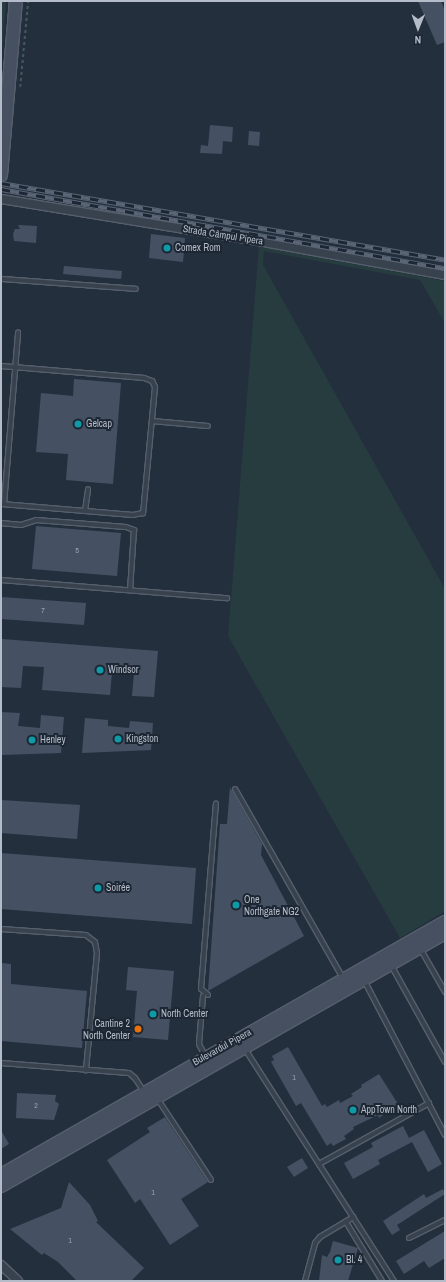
<!DOCTYPE html>
<html>
<head>
<meta charset="utf-8">
<style>
  body { margin:0 }
  #map { position:relative; width:446px; height:1282px; overflow:hidden; background:#242f3e; font-family:"Archivo Narrow",sans-serif }
  div>[style] { position:absolute }
  .green>* { inset:0; background:#263c3f }
  .building>* { inset:0; background:#455162 }
  .path>* { height:1.5px; margin-top:-0.75px; transform-origin:0; background:repeating-linear-gradient(90deg,#44595c 0 3px,transparent 0 6px) }
  .roads { filter:drop-shadow(1px 0 #565f6c) drop-shadow(-1px 0 #565f6c) drop-shadow(0 1px #565f6c) drop-shadow(0 -1px #565f6c) }
  .lane>* { height:4px; margin:-2px; padding:0 2px; transform-origin:2px; border-radius:2px; background:#38414e }
  .street>* { height:8px; margin:-4px; padding:0 4px; transform-origin:4px; border-radius:4px; background:#38414e }
  .secondary>* { height:12px; margin:-6px; padding:0 6px; transform-origin:6px; border-radius:6px; background:#465061 }
  .rail>* { height:4.5px; margin-top:-2.25px; transform-origin:0; background:repeating-linear-gradient(90deg,#1d2633 0 9px,#5a6575 0 18px); box-sizing:border-box; border-block:1px solid #5a6575 }
  .dots>* { width:11px; height:11px; translate:-50% -50%; box-sizing:border-box; border:2px solid #1d2633; border-radius:50% }
  span { translate:-50% -50%; white-space:nowrap; text-align:center; line-height:1.15; -webkit-text-stroke:4px #1d2633; paint-order:stroke }
  .number-label { font-size:8px; color:#98a1af }
  .number-label span { -webkit-text-stroke-width:0 }
  .street-label { font-size:10px; color:#b4bcc9 }
  .poi-label { font-size:10px; color:#b4bcc9 }
  .left { translate:0 -50%; text-align:left }
  .right { translate:-100% -50%; text-align:right }
  .frame { position:absolute; inset:0; border:2px solid #b4bcc9; pointer-events:none }
  .north { position:absolute; left:398px; top:8px; width:40px; height:40px; -webkit-text-stroke:3px #1d2633; paint-order:stroke; rotate:181deg; font-size:11px; font-weight:700; line-height:16px; text-align:center; color:#b4bcc9 }
  .north::after { content:''; display:block; margin:auto; width:14px; height:18px; background:#b4bcc9; clip-path:polygon(50% 0,100% 100%,50% 72%,0 100%) }
</style>
</head>
<body>
<div id="map">
  <div class="green">
    <i style="clip-path:polygon(1px 1px,6px 1px,1px 63px)"></i>
    <i style="clip-path:polygon(259px 246px,445px 281px,445px 323px,420px 280px,264px 251px,263px 265px,445px 589px,445px 911px,400px 938px,228px 636px)"></i>
  </div>
  <div class="building">
    <i style="clip-path:polygon(418px 1px,441px 1px,445px 11px,445px 42px,437px 45px)"></i>
    <i style="clip-path:polygon(210px 125px,233px 127px,232px 142px,223px 141px,222px 154px,200px 153px,201px 145px,208px 146px)"></i>
    <i style="clip-path:polygon(249px 131px,260px 132px,259px 146px,248px 145px)"></i>
    <i style="clip-path:polygon(18px 225px,37px 226px,36px 243px,14px 241px,13px 234px,15px 229px,20px 229px)"></i>
    <i style="clip-path:polygon(151px 234px,185px 238px,183px 262px,149px 258px)"></i>
    <i style="clip-path:polygon(64px 266px,122px 271px,121px 279px,63px 274px)"></i>
    <i style="clip-path:polygon(74px 379px,121px 383px,113px 484px,66px 480px,68px 454px,36px 452px,41px 393px,73px 396px)"></i>
    <i style="clip-path:polygon(36px 526px,121px 533px,117px 576px,32px 569px)"></i>
    <i style="clip-path:polygon(1px 597px,86px 603px,84px 625px,1px 619px)"></i>
    <i style="clip-path:polygon(2px 639px,158px 651px,154px 697px,132px 696px,134px 674px,112px 673px,110px 695px,42px 690px,44px 667px,23px 666px,21px 688px,1px 687px)"></i>
    <i style="clip-path:polygon(1px 712px,20px 713px,18px 726px,40px 728px,41px 715px,64px 717px,61px 753px,1px 755px)"></i>
    <i style="clip-path:polygon(85px 718px,108px 720px,108px 726px,129px 728px,130px 721px,153px 723px,151px 750px,82px 753px)"></i>
    <i style="clip-path:polygon(230px 787px,262px 844px,261px 855px,304px 936px,208px 991px,220px 824px,227px 824px)"></i>
    <i style="clip-path:polygon(1px 800px,80px 805px,77px 839px,1px 833px)"></i>
    <i style="clip-path:polygon(1px 853px,196px 868px,192px 924px,1px 909px)"></i>
    <i style="clip-path:polygon(1px 963px,11px 964px,11px 984px,87px 991px,82px 1048px,1px 1041px)"></i>
    <i style="clip-path:polygon(128px 967px,174px 971px,168px 1040px,133px 1037px,137px 991px,126px 990px)"></i>
    <i style="clip-path:polygon(288px 1047px,322px 1106px,325px 1104px,327px 1107px,339px 1100px,340px 1103px,353px 1096px,351px 1094px,362px 1087px,361px 1085px,379px 1074px,398px 1104px,379px 1118px,378px 1115px,353px 1127px,354px 1129px,344px 1136px,346px 1139px,333px 1146px,331px 1143px,327px 1146px,301px 1103px,296px 1106px,271px 1062px,274px 1060px,272px 1056px)"></i>
    <i style="clip-path:polygon(17px 1093px,56px 1095px,55px 1101px,59px 1104px,54px 1120px,16px 1118px)"></i>
    <i style="clip-path:polygon(165px 1117px,208px 1182px,181px 1199px,199px 1226px,170px 1245px,140px 1199px,135px 1203px,107px 1160px,150px 1132px,147px 1128px)"></i>
    <i style="clip-path:polygon(403px 1126px,409px 1138px,424px 1130px,442px 1164px,428px 1172px,412px 1142px,378px 1160px,380px 1164px,353px 1179px,344px 1163px,373px 1147px,371px 1143px)"></i>
    <i style="clip-path:polygon(1px 1130px,9px 1144px,1px 1149px)"></i>
    <i style="clip-path:polygon(302px 1158px,308px 1168px,294px 1177px,287px 1167px)"></i>
    <i style="clip-path:polygon(69px 1182px,90px 1205px,98px 1221px,96px 1222px,144px 1268px,131px 1281px,77px 1281px,58px 1262px,44px 1253px,42px 1255px,10px 1229px,61px 1208px)"></i>
    <i style="clip-path:polygon(443px 1189px,445px 1194px,397px 1225px,400px 1230px,392px 1235px,383px 1221px,424px 1194px,426px 1198px)"></i>
    <i style="clip-path:polygon(445px 1231px,445px 1258px,429px 1268px,424px 1261px,404px 1274px,396px 1261px)"></i>
    <i style="clip-path:polygon(333px 1241px,358px 1248px,348px 1281px,319px 1281px,322px 1255px,327px 1257px,330px 1252px)"></i>
  </div>
  <div class="path">
    <i style="left:20px;top:87px;width:86px;rotate:-84.7deg"></i>
    <i style="left:9px;top:192px;width:12px;rotate:-81deg"></i>
  </div>
  <div class="roads">
    <div class="lane">
      <i style="left:1px;top:279px;width:135px;rotate:4.2deg"></i>
      <i style="left:1px;top:366px;width:144px;rotate:4.8deg"></i>
      <i style="left:144px;top:378px;width:9px;rotate:21deg"></i>
      <i style="left:152px;top:381px;width:7px;rotate:63deg"></i>
      <i style="left:155px;top:387px;width:127px;rotate:95.4deg"></i>
      <i style="left:143px;top:513px;width:10px;rotate:169deg"></i>
      <i style="left:133px;top:515px;width:132px;rotate:-175.2deg"></i>
      <i style="left:152px;top:421px;width:56px;rotate:5.1deg"></i>
      <i style="left:4px;top:504px;width:172px;rotate:-85.3deg"></i>
      <i style="left:85px;top:511px;width:22px;rotate:-82deg"></i>
      <i style="left:1px;top:523px;width:20px;rotate:6deg"></i>
      <i style="left:21px;top:525px;width:16px;rotate:-18deg"></i>
      <i style="left:36px;top:520px;width:90px;rotate:4.4deg"></i>
      <i style="left:126px;top:527px;width:9px;rotate:21deg"></i>
      <i style="left:134px;top:530px;width:60px;rotate:93.8deg"></i>
      <i style="left:1px;top:580px;width:227px;rotate:4.6deg"></i>
      <i style="left:235px;top:789px;width:218px;rotate:60.3deg"></i>
      <i style="left:1px;top:929px;width:85px;rotate:4deg"></i>
      <i style="left:86px;top:935px;width:11px;rotate:38deg"></i>
      <i style="left:95px;top:942px;width:11px;rotate:80deg"></i>
      <i style="left:97px;top:953px;width:118px;rotate:95.4deg"></i>
      <i style="left:420px;top:948px;width:51px;rotate:60.4deg"></i>
      <i style="left:391px;top:965px;width:111px;rotate:60.9deg"></i>
      <i style="left:364px;top:980px;width:175px;rotate:62.4deg"></i>
      <i style="left:208px;top:995px;width:9px;rotate:-139deg"></i>
      <i style="left:201px;top:989px;width:186px;rotate:-85.4deg"></i>
      <i style="left:203px;top:996px;width:48px;rotate:94.8deg"></i>
      <i style="left:199px;top:1044px;width:13px;rotate:63deg"></i>
      <i style="left:245px;top:1049px;width:276px;rotate:57.3deg"></i>
      <i style="left:1px;top:1063px;width:128px;rotate:4.5deg"></i>
      <i style="left:129px;top:1073px;width:8px;rotate:40deg"></i>
      <i style="left:135px;top:1078px;width:17px;rotate:57deg"></i>
      <i style="left:157px;top:1098px;width:98px;rotate:56.6deg"></i>
      <i style="left:319px;top:1164px;width:126px;rotate:-29deg"></i>
      <i style="left:346px;top:1222px;width:69px;rotate:58.6deg"></i>
      <i style="left:409px;top:1238px;width:40px;rotate:-26.6deg"></i>
      <i style="left:305px;top:1281px;width:39px;rotate:-75deg"></i>
      <i style="left:315px;top:1243px;width:8px;rotate:-50deg"></i>
      <i style="left:320px;top:1237px;width:39px;rotate:-31deg"></i>
    </div>
    <div class="street">
      <i style="left:1px;top:199px;width:272px;rotate:9.3deg"></i>
      <i style="left:269px;top:243px;width:179px;rotate:10.3deg"></i>
      <i style="left:1px;top:1265px;width:23px;rotate:43deg"></i>
    </div>
    <div class="secondary">
      <i style="left:1px;top:175px;width:175px;rotate:-85.1deg"></i>
      <i style="left:1px;top:1175px;width:511px;rotate:-29.68deg"></i>
      <i style="left:1px;top:1186px;width:511px;rotate:-29.68deg"></i>
    </div>
  </div>
  <div class="rail">
    <i style="left:1px;top:183px;width:451px;rotate:9.8deg"></i>
    <i style="left:1px;top:189px;width:451px;rotate:10.1deg"></i>
  </div>
  <div class="dots">
    <i style="left:167px;top:248px;background:#0f9aa8"></i>
    <i style="left:78px;top:424px;background:#0f9aa8"></i>
    <i style="left:100px;top:670px;background:#0f9aa8"></i>
    <i style="left:118px;top:739px;background:#0f9aa8"></i>
    <i style="left:32px;top:740px;background:#0f9aa8"></i>
    <i style="left:98px;top:888px;background:#0f9aa8"></i>
    <i style="left:236px;top:905px;background:#0f9aa8"></i>
    <i style="left:153px;top:1014px;background:#0f9aa8"></i>
    <i style="left:138px;top:1029px;background:#e8710a"></i>
    <i style="left:353px;top:1110px;background:#0f9aa8"></i>
    <i style="left:338px;top:1260px;background:#0f9aa8"></i>
  </div>
  <div class="number-label">
    <span style="left:77px;top:551px">5</span>
    <span style="left:43px;top:611px">7</span>
    <span style="left:294px;top:1078px">1</span>
    <span style="left:36px;top:1106px">2</span>
    <span style="left:153px;top:1193px">1</span>
    <span style="left:70px;top:1241px">1</span>
  </div>
  <div class="street-label">
    <span style="left:223px;top:235px;rotate:9deg">Strada Câmpul Pipera</span>
    <span style="left:222px;top:1047px;rotate:-29deg">Bulevardul Pipera</span>
  </div>
  <div class="poi-label">
    <span class="left" style="left:175px;top:248px">Comex Rom</span>
    <span class="left" style="left:86px;top:424px">Gelcap</span>
    <span class="left" style="left:108px;top:670px">Windsor</span>
    <span class="left" style="left:126px;top:739px">Kingston</span>
    <span class="left" style="left:40px;top:740px">Henley</span>
    <span class="left" style="left:106px;top:888px">Soirée</span>
    <span class="left" style="left:244px;top:905px">One<br>Northgate NG2</span>
    <span class="left" style="left:161px;top:1014px">North Center</span>
    <span class="right" style="left:130px;top:1029px">Cantine 2<br>North Center</span>
    <span class="left" style="left:361px;top:1110px">AppTown North</span>
    <span class="left" style="left:346px;top:1260px">Bl. 4</span>
  </div>
  <div class="frame"></div>
  <div class="north">N</div>
</div>
</body>
</html>
